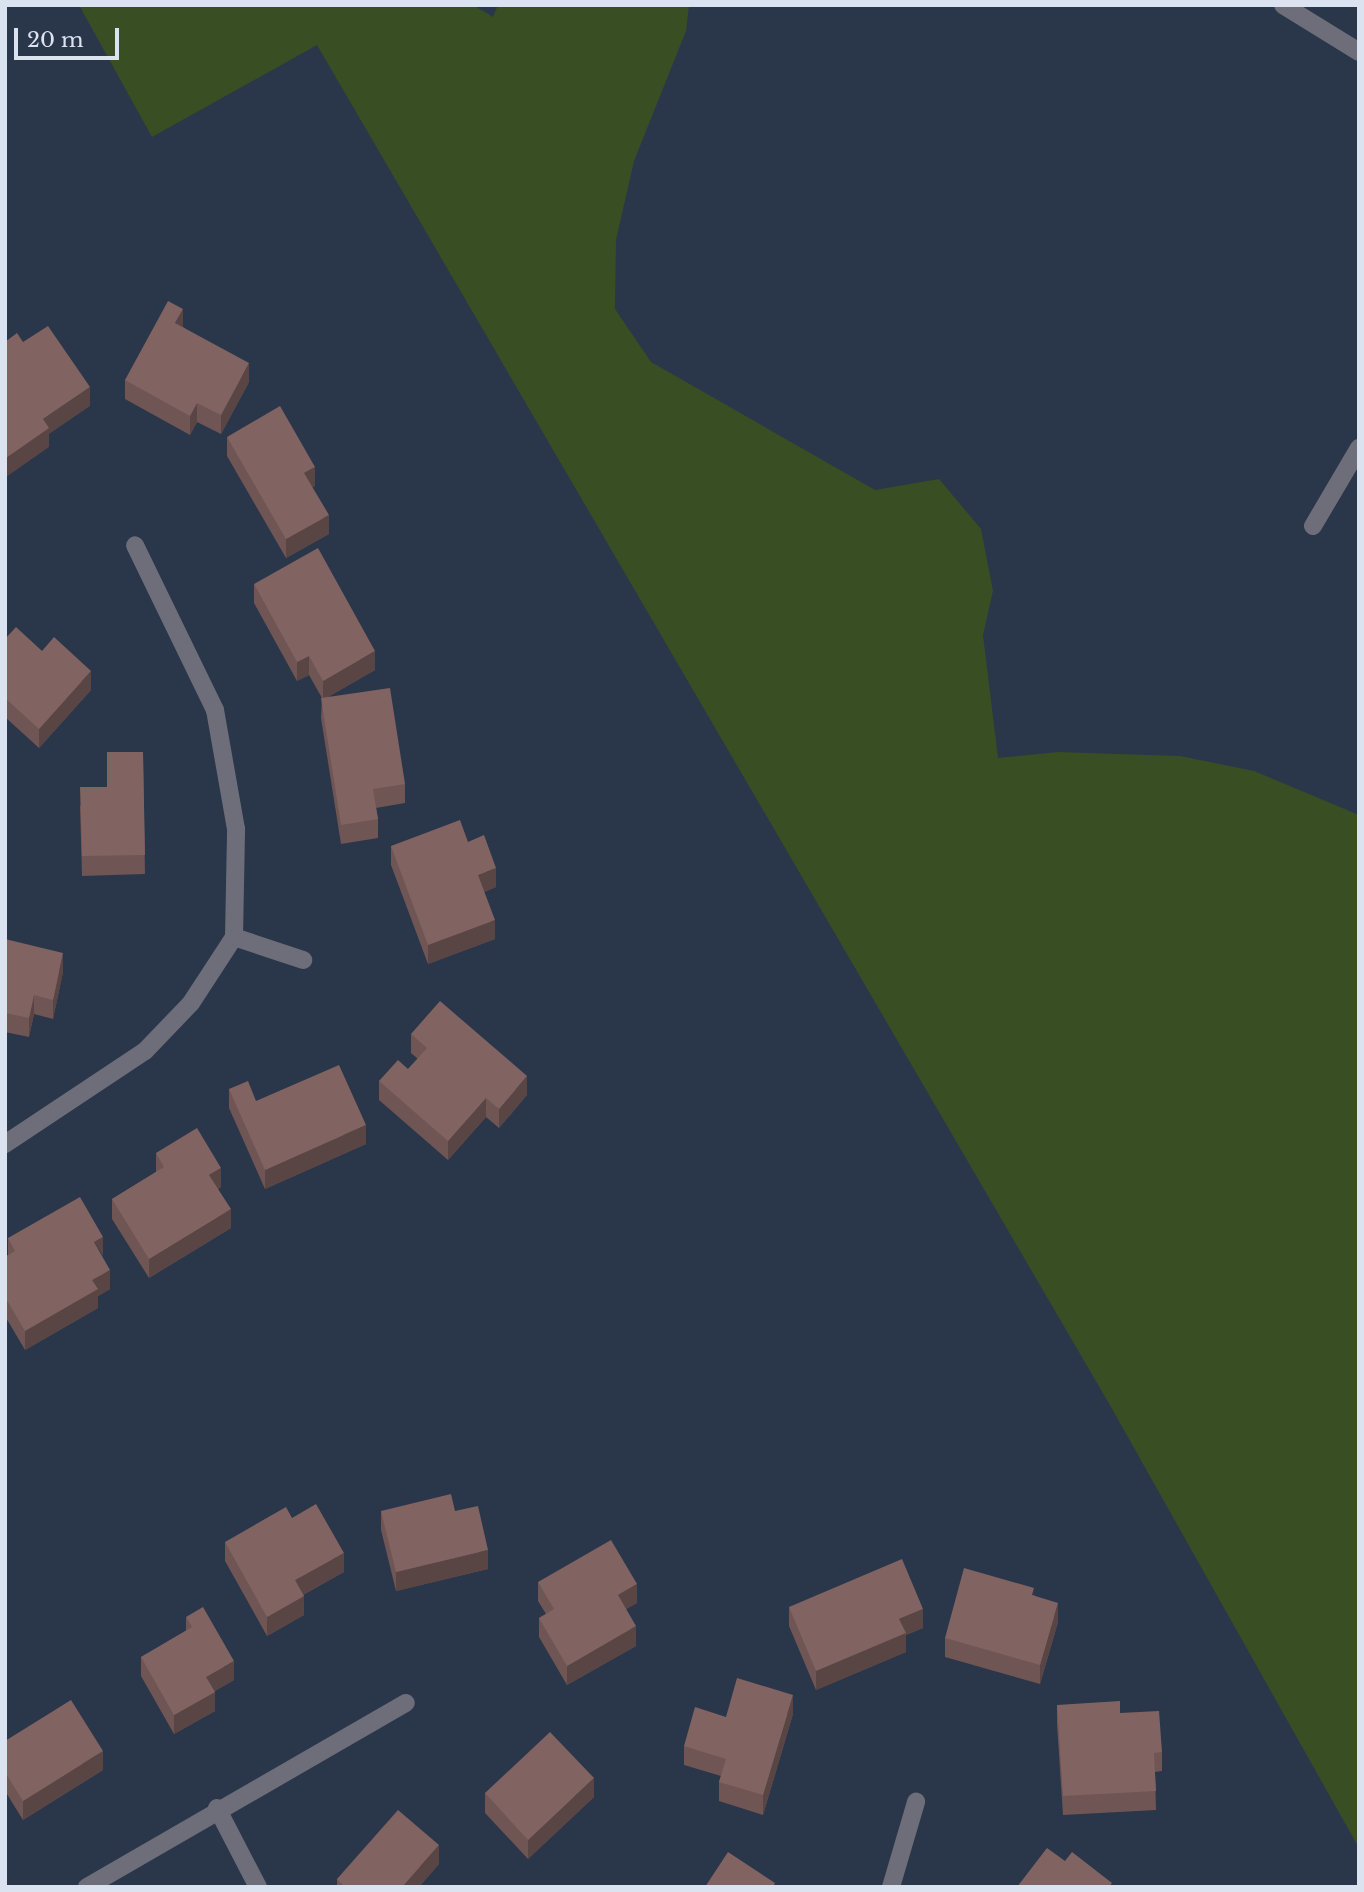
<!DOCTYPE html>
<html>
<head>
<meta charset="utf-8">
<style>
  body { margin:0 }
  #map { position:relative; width:1364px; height:1892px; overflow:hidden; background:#2a364a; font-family:"Libre Baskerville",serif }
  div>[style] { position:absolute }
  .green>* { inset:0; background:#394f23 }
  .street>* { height:18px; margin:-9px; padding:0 9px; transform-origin:9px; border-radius:9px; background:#6d6e79 }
  .wall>* { inset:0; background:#6f5554 }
  .shaded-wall>* { inset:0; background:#5a4545 }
  .building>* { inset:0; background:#816362 }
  span { translate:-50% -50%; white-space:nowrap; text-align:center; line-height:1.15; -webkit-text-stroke:5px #2a364a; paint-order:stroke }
  .frame { position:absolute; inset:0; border:7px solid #dbe3f0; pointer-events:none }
  .scale { position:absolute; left:14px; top:28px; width:105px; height:32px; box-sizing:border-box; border:4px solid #dbe3f0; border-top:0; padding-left:9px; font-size:21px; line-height:24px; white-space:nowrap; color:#dbe3f0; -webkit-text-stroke:5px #2a364a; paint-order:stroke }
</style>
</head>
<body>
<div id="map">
  <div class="green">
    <i style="clip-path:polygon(79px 5px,473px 5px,493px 17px,498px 5px,689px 5px,686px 31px,634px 161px,616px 240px,615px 309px,651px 362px,875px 490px,939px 479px,981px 529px,993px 591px,983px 635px,998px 758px,1058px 752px,1180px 756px,1254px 771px,1359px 815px,1359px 1848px,1111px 1407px,317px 45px,152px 137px)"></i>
  </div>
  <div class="street">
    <i style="left:1283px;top:5px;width:89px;rotate:31.7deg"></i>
    <i style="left:1313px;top:526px;width:91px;rotate:-59.5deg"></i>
    <i style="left:234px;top:937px;width:73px;rotate:18.4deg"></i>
    <i style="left:5px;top:1144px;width:168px;rotate:-33.6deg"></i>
    <i style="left:145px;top:1051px;width:66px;rotate:-46.2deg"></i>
    <i style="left:191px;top:1003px;width:79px;rotate:-56.9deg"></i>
    <i style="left:234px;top:937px;width:108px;rotate:-88.9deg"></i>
    <i style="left:236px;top:829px;width:121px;rotate:-100deg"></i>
    <i style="left:215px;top:710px;width:183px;rotate:-115.9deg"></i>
    <i style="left:217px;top:1808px;width:89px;rotate:62.6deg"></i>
    <i style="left:87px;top:1887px;width:368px;rotate:-30deg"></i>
    <i style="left:891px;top:1887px;width:89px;rotate:-73.6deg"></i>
  </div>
  <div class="wall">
    <i style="clip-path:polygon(183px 327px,249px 382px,221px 434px,197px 422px,190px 435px,125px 399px,125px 380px)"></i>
    <i style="clip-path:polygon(227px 437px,315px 486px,312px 487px,329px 534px,286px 558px,227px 456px)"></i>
    <i style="clip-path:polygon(254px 584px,375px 670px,326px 698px,405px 784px,405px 803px,376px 808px,378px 819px,378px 838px,341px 844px,321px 718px,322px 698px,309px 675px,297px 681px,254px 603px)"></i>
    <i style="clip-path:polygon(5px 639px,42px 651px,91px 690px,39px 748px,5px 717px)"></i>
    <i style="clip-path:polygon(143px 752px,145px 874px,82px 876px,80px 806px,107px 787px)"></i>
    <i style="clip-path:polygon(468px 842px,496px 887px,484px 892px,495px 939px,428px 964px,391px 865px,391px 846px)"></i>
    <i style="clip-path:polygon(5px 939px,63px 972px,53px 1019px,34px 1014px,29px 1037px,5px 1032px)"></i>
    <i style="clip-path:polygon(411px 1034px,527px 1095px,499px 1128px,486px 1117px,448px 1160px,379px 1100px,379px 1081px,408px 1069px,418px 1059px,411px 1053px)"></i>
    <i style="clip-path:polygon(229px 1089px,256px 1101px,366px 1144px,265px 1189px,229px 1108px)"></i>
    <i style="clip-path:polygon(156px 1153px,221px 1187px,218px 1189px,231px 1228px,149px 1278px,112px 1219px,112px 1199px,156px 1172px)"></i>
    <i style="clip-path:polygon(8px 1238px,102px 1257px,110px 1289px,98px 1296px,98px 1308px,25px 1350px,5px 1316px,5px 1257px,8px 1255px)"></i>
    <i style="clip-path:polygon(381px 1511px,455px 1511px,488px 1569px,396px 1591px,381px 1530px)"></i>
    <i style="clip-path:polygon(292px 1518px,344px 1572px,303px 1595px,304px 1615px,267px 1636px,225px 1561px,225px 1542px)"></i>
    <i style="clip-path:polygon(538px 1582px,637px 1603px,626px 1609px,636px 1646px,567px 1685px,539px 1637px,539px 1618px,546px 1614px,538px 1601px)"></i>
    <i style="clip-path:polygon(1034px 1595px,1058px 1622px,1040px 1684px,945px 1657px,945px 1638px)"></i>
    <i style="clip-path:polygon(789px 1607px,923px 1628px,906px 1635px,906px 1652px,816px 1690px,789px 1626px)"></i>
    <i style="clip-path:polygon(186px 1617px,234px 1680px,215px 1691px,215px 1711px,174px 1734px,141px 1676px,141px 1657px,186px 1631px)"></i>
    <i style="clip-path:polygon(1057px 1705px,1120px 1713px,1162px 1752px,1162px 1771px,1155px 1772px,1156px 1810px,1063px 1815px,1057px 1724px)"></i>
    <i style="clip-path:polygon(793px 1714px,763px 1815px,719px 1801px,719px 1782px,721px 1776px,684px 1765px,684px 1746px,726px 1717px)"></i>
    <i style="clip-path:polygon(5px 1741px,103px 1770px,23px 1820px,5px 1791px)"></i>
    <i style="clip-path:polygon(485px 1793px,594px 1797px,528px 1859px,485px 1813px)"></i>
    <i style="clip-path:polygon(439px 1864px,419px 1887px,337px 1887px,337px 1879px)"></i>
  </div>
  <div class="shaded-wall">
    <i style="clip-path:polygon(183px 309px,183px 328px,175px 323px)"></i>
    <i style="clip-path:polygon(249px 363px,249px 382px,221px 434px,221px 415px)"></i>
    <i style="clip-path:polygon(90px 387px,90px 406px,49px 434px,49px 447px,6px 477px,6px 458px,43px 419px)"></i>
    <i style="clip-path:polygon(197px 403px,197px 422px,190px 435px,190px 416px)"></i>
    <i style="clip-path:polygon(315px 467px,315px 486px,304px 492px,304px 473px)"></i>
    <i style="clip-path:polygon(329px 515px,329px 534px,286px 558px,286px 539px)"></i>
    <i style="clip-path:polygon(375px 651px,375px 670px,323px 700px,323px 681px)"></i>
    <i style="clip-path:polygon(309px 656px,309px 675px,297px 681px,297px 662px)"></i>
    <i style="clip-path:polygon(91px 671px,91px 690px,39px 748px,39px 729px)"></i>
    <i style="clip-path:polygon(496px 868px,496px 887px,478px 894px,478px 875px)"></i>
    <i style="clip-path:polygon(495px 920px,495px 939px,428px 964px,428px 945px)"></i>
    <i style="clip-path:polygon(63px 953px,63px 972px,53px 1019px,53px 1000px)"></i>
    <i style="clip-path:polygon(34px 995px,34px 1014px,29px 1037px,29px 1018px)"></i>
    <i style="clip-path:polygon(527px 1076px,527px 1095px,499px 1128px,499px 1109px)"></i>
    <i style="clip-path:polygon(486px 1098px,486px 1117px,448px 1160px,448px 1141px)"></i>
    <i style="clip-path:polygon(366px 1125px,366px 1144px,265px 1189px,265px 1170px)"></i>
    <i style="clip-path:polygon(221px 1168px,221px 1187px,209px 1194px,209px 1175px)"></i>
    <i style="clip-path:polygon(231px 1209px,231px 1228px,149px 1278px,149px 1259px)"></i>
    <i style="clip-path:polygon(103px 1237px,103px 1256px,94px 1242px)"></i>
    <i style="clip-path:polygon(110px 1270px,110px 1289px,98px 1296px,98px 1308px,25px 1350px,25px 1331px,92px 1280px)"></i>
    <i style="clip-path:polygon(488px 1550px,488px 1569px,396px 1591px,396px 1572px)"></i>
    <i style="clip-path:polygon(344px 1553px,344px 1572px,295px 1599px,295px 1580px)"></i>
    <i style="clip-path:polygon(637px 1584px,637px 1603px,618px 1614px,618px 1595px)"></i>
    <i style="clip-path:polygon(304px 1596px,304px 1615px,267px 1636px,267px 1617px)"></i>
    <i style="clip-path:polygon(1058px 1603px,1058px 1622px,1040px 1684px,1040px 1665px)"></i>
    <i style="clip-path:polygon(923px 1609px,923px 1628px,906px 1635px,906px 1652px,816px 1690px,816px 1671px,899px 1619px)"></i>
    <i style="clip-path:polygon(636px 1626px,636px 1646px,567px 1685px,567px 1666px)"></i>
    <i style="clip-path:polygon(234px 1661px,234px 1680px,206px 1696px,206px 1677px)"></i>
    <i style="clip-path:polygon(215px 1692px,215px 1711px,174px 1734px,174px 1715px)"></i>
    <i style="clip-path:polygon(793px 1695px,793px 1714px,763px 1815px,763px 1795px)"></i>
    <i style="clip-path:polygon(103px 1751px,103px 1770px,23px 1820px,23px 1801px)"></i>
    <i style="clip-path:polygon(594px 1778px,594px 1797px,528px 1859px,528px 1840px)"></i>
    <i style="clip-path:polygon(439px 1845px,439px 1864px,419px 1887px,402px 1887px)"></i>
  </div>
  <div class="building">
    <i style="clip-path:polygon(168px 301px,183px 309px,175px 323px,249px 363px,221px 415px,197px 403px,190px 416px,125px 380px)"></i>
    <i style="clip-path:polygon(48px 326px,90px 387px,43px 419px,49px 428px,6px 458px,5px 342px,17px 333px,23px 342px)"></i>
    <i style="clip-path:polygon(280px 406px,315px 467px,304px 473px,329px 515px,286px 539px,227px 437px)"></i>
    <i style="clip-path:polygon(318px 548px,375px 651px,323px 681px,309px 656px,297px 662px,254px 584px)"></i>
    <i style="clip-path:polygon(16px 627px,42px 651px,54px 637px,91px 671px,39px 729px,5px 698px,5px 639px)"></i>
    <i style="clip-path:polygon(390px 688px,405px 784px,373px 789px,378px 819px,341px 825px,321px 698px)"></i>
    <i style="clip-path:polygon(107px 752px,143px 752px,145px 855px,82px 856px,80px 787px,107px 787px)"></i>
    <i style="clip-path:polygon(460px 820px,468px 842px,484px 835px,496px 868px,478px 875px,495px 920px,428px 945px,391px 846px)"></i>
    <i style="clip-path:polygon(5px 939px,63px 953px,53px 1000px,34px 995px,29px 1018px,5px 1013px)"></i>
    <i style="clip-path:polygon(440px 1001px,527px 1076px,499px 1109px,486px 1098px,448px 1141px,379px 1081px,398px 1060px,408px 1069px,427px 1048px,411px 1034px)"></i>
    <i style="clip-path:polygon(339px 1065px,366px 1125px,265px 1170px,229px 1089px,248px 1081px,256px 1101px)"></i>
    <i style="clip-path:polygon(197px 1128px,221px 1168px,209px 1175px,231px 1209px,149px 1259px,112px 1199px,164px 1167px,156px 1153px)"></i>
    <i style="clip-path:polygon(80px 1197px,103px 1237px,94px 1242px,110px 1270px,92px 1280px,98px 1289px,25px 1331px,5px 1297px,5px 1257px,15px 1251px,8px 1238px)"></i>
    <i style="clip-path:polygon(451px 1494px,455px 1511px,478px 1506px,488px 1550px,396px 1572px,381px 1511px)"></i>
    <i style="clip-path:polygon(316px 1504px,344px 1553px,295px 1580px,304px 1596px,267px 1617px,225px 1542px,286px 1507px,292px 1518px)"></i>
    <i style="clip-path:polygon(611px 1540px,637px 1584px,618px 1595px,636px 1626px,567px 1666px,539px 1618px,554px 1609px,538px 1582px)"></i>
    <i style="clip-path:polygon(902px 1559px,923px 1609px,899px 1619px,906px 1633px,816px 1671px,789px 1607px)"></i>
    <i style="clip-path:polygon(964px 1568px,1034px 1588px,1032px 1595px,1058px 1603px,1040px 1665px,945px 1638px)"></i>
    <i style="clip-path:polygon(203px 1607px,234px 1661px,206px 1677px,215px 1692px,174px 1715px,141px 1657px,192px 1627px,186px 1617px)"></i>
    <i style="clip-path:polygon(737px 1678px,793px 1695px,763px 1795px,719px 1782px,726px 1759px,684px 1746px,695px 1707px,726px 1717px)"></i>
    <i style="clip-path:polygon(71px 1700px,103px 1751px,23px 1801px,5px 1772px,5px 1741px)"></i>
    <i style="clip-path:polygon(1120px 1701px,1120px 1713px,1159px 1711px,1162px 1752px,1154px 1753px,1156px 1791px,1063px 1796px,1057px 1705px)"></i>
    <i style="clip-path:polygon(550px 1732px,594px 1778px,528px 1840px,485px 1793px)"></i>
    <i style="clip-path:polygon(398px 1810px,439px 1845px,402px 1887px,345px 1887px,337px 1879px)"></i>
    <i style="clip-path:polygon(1047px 1848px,1065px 1861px,1072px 1852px,1112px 1883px,1109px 1887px,1017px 1887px)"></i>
    <i style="clip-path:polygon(728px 1852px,775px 1883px,773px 1887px,705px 1887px)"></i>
  </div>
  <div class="frame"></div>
  <div class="scale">20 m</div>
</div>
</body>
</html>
